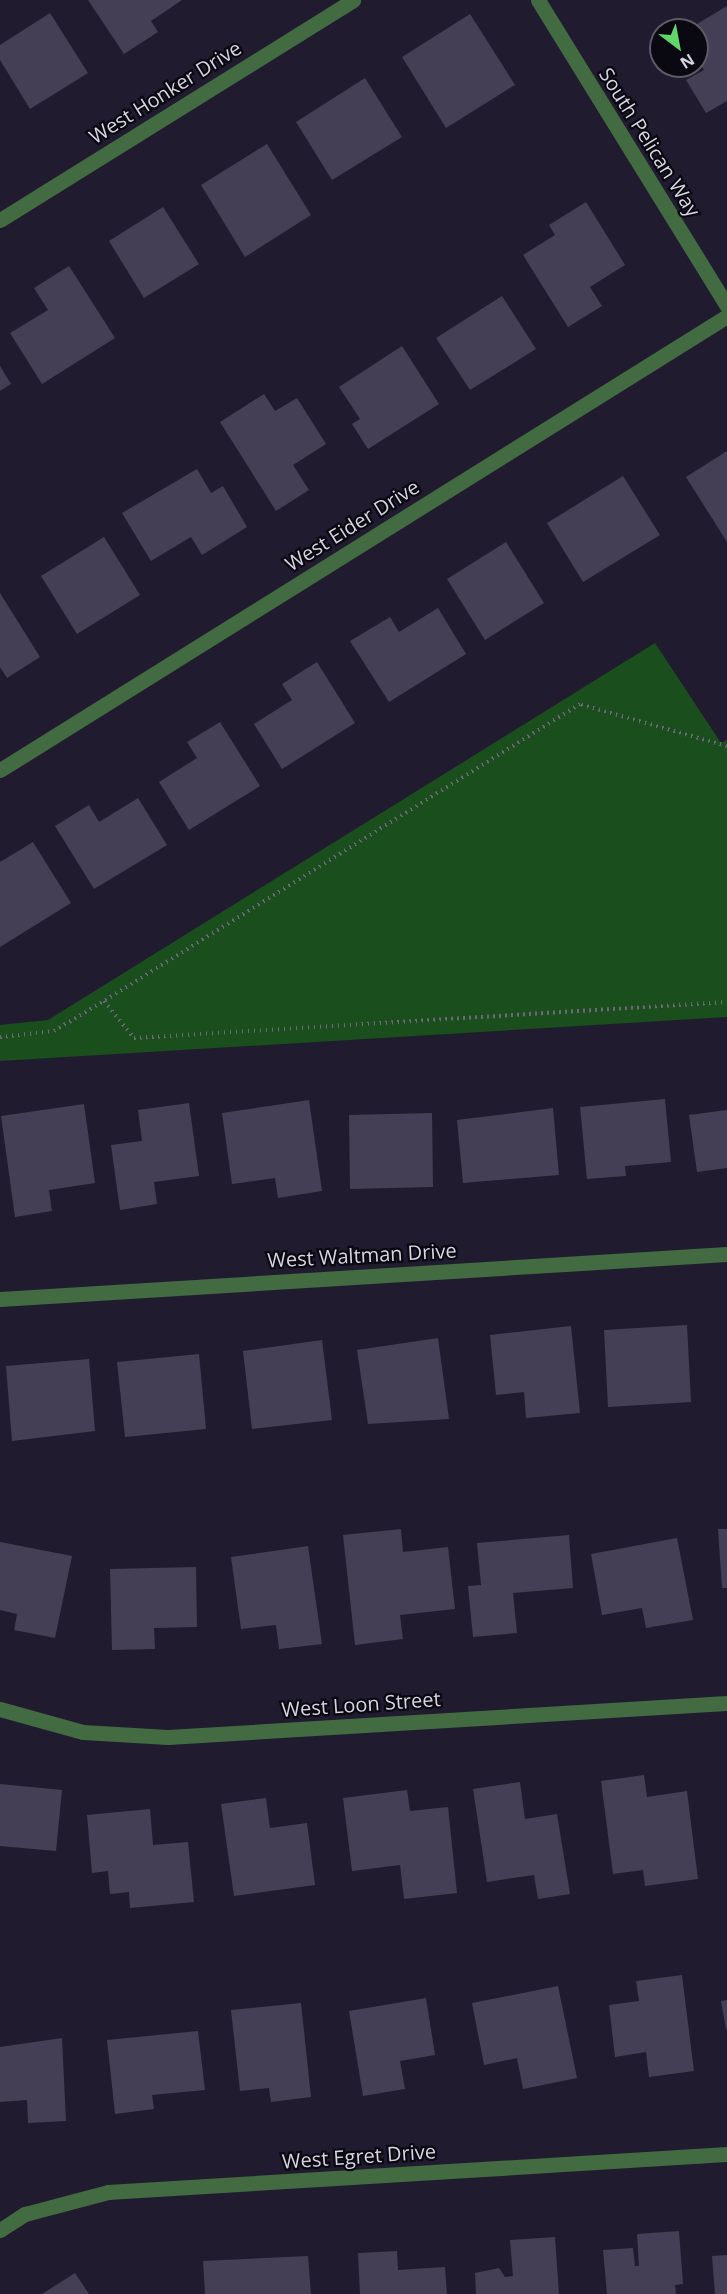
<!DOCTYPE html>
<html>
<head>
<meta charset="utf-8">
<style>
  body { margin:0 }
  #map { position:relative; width:727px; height:2294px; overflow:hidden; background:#211b30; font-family:"Open Sans",sans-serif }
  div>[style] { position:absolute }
  .green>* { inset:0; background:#1a4e1d }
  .building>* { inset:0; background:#453f56 }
  .path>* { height:4px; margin-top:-2px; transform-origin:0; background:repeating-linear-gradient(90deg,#6c6779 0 1.5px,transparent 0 6px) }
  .minor>* { height:15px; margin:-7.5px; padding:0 7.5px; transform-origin:7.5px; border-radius:7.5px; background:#426b42 }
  span { translate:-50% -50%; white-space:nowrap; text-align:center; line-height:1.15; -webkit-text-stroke:4.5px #0a0811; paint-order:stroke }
  .street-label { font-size:20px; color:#d8d5e3 }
  .north { position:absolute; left:649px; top:18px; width:60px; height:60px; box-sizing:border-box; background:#0a0811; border:2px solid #5c5a65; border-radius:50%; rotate:148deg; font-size:16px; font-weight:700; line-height:24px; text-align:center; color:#d8d5e3 }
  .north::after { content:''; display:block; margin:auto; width:21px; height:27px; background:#63d469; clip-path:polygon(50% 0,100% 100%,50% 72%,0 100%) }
</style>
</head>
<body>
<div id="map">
  <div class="green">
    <i style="clip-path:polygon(655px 643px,721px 743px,727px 740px,727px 1017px,0 1061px,0 1025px,48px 1020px)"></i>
  </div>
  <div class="building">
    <i style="clip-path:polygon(88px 0,182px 0,151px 21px,158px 32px,124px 54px)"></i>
    <i style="clip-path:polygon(727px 6px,727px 101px,706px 113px,686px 80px,704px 70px,697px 60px,697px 30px,687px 30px)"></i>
    <i style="clip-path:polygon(50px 13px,88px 73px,30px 109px,0 60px,0 45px)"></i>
    <i style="clip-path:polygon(470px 14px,515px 85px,446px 128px,402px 57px)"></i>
    <i style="clip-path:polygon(365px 78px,402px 137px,332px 180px,296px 122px)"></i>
    <i style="clip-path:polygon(267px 144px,311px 215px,245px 257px,201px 185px)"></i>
    <i style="clip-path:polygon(586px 202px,625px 265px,590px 287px,602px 306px,568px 327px,523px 255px,555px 235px,549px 225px)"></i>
    <i style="clip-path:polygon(163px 207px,199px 264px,144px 298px,109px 241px)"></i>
    <i style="clip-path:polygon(69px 266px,115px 338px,42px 384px,10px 333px,48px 310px,34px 288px)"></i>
    <i style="clip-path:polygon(502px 296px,536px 349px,470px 390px,436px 338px)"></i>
    <i style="clip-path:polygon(402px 346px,439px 404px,368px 449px,352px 424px,360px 419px,339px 387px)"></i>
    <i style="clip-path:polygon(0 366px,11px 384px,0 391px)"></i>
    <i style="clip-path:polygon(264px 394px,275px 411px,297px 398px,326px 444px,293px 465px,309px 490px,276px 511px,220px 422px)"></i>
    <i style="clip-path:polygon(727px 451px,727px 542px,686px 477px)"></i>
    <i style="clip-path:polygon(197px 469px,211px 493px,223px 486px,247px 527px,202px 555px,191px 537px,151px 561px,122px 513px)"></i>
    <i style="clip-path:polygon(623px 476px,660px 535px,583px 582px,547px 523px)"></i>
    <i style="clip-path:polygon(104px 537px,140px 595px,77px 634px,41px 576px)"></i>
    <i style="clip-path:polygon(506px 542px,544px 603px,485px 640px,447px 579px)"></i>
    <i style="clip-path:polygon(0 593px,40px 657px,7px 678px,0 667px)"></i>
    <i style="clip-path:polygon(438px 608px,466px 654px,389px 702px,350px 641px,390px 617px,399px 632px)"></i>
    <i style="clip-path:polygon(317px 662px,355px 723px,282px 769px,254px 724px,292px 700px,282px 684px)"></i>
    <i style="clip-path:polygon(220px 722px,260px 786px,189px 830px,159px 782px,197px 758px,187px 742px)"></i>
    <i style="clip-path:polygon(138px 798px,167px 845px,94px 889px,55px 826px,89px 805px,99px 822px)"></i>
    <i style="clip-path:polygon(33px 842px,71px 903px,0 947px,0 862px)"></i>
    <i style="clip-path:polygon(665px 1099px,671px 1162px,625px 1166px,626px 1176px,587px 1179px,580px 1107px)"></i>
    <i style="clip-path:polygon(309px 1100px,322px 1191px,278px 1198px,275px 1178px,232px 1184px,222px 1113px)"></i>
    <i style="clip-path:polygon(189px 1103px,199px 1176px,154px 1182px,157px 1204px,120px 1210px,111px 1145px,142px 1141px,138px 1110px)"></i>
    <i style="clip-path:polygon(84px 1104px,95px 1183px,49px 1190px,52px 1211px,15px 1217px,1px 1116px)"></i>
    <i style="clip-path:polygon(553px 1108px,559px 1175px,463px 1183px,457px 1120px)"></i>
    <i style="clip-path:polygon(727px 1110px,727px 1168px,697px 1172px,689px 1115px)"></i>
    <i style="clip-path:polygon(432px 1113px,433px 1187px,350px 1189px,349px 1115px)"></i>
    <i style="clip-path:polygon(687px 1325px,691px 1402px,608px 1407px,604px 1330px)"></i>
    <i style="clip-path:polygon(571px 1326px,580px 1413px,526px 1418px,524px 1392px,496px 1395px,490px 1335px)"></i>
    <i style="clip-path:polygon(438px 1338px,449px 1419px,368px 1424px,357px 1350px)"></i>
    <i style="clip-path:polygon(322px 1340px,332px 1420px,252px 1429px,243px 1351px)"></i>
    <i style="clip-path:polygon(199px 1354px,206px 1429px,125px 1437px,117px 1362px)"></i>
    <i style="clip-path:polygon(89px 1359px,95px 1431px,12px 1441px,6px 1366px)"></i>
    <i style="clip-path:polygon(401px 1529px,403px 1552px,448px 1547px,455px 1609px,400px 1615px,403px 1639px,355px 1645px,343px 1535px)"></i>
    <i style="clip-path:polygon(718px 1529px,727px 1529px,727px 1588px,722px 1588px)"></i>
    <i style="clip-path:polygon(569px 1535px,573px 1588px,513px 1593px,517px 1633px,473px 1637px,468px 1586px,481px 1585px,477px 1543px)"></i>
    <i style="clip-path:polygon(677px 1538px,693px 1620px,646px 1628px,642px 1608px,602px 1615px,591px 1554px)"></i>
    <i style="clip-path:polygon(0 1542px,72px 1556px,55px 1638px,14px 1630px,17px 1614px,0 1610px)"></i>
    <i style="clip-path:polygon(308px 1546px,322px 1644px,279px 1649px,276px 1625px,241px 1629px,231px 1557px)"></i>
    <i style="clip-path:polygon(196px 1567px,197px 1627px,154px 1628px,155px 1649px,112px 1650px,110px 1569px)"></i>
    <i style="clip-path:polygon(644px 1775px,647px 1797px,687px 1791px,698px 1879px,645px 1886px,643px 1870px,613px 1874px,601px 1781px)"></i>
    <i style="clip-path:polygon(520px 1782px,525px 1819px,557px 1814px,570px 1894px,538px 1899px,534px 1875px,487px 1882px,473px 1789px)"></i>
    <i style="clip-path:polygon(0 1784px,62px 1790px,56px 1851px,0 1846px)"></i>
    <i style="clip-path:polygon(407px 1790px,410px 1811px,448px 1807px,457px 1893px,404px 1899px,400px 1865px,352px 1871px,343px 1798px)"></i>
    <i style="clip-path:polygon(266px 1798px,270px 1828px,307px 1823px,315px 1885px,234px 1896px,221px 1804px)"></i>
    <i style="clip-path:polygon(150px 1809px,153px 1845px,188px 1842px,194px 1902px,130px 1908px,129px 1892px,110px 1894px,108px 1871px,92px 1873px,87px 1815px)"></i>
    <i style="clip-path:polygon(682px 1975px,694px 2071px,649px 2077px,646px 2052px,615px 2057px,609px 2005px,639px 2001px,636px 1981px)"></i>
    <i style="clip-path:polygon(558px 1986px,577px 2078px,523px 2089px,517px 2058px,484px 2065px,472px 2003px)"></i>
    <i style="clip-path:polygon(426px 1998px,435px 2055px,400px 2061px,405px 2089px,363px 2096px,349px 2011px)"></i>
    <i style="clip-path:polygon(727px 2000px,727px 2029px,726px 2029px,721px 2001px)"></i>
    <i style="clip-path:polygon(301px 2003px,311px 2097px,271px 2102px,269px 2088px,240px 2091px,231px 2010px)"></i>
    <i style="clip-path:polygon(198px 2031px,205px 2090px,152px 2095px,154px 2109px,115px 2114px,107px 2040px)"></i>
    <i style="clip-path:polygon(62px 2038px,66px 2121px,28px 2123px,27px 2100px,0 2102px,0 2047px)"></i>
    <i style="clip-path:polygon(679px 2231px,683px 2284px,675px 2285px,676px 2294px,607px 2294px,603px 2250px,633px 2248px,635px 2266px,639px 2266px,637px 2234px)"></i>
    <i style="clip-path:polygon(555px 2237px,559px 2294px,476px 2294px,475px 2273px,499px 2268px,505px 2277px,513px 2276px,510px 2240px)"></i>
    <i style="clip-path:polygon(397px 2251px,398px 2270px,445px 2267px,447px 2294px,360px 2294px,358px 2253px)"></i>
    <i style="clip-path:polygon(727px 2255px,727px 2294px,715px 2294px,712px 2256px)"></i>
    <i style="clip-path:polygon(308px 2256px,311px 2294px,205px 2294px,203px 2261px)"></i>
    <i style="clip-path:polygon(75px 2273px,89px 2294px,42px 2294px)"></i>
  </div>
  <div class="path">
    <i style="left:727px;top:746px;width:153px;rotate:-164.1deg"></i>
    <i style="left:580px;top:704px;width:561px;rotate:148.04deg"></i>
    <i style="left:104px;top:1001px;width:48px;rotate:51deg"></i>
    <i style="left:134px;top:1038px;width:594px;rotate:-3.47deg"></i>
    <i style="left:0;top:1037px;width:54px;rotate:-6.3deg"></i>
    <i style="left:54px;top:1031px;width:58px;rotate:-31deg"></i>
  </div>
  <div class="minor">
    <i style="left:538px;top:0;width:360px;rotate:58.3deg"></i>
    <i style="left:0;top:220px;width:416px;rotate:-31.9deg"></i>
    <i style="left:0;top:770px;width:857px;rotate:-31.98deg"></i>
    <i style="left:0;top:1299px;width:728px;rotate:-3.54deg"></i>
    <i style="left:0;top:1709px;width:86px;rotate:15.5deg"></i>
    <i style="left:83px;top:1732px;width:85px;rotate:3.4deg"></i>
    <i style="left:168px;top:1737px;width:560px;rotate:-3.48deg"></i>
    <i style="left:0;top:2230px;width:30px;rotate:-33deg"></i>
    <i style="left:25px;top:2214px;width:86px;rotate:-14.8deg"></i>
    <i style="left:108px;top:2192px;width:620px;rotate:-3.51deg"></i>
  </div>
  <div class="street-label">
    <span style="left:165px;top:92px;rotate:-32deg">West Honker Drive</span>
    <span style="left:650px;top:142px;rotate:58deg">South Pelican Way</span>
    <span style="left:352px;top:525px;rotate:-32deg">West Eider Drive</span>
    <span style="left:362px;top:1255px;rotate:-3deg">West Waltman Drive</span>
    <span style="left:361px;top:1704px;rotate:-4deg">West Loon Street</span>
    <span style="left:359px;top:2156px;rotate:-4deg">West Egret Drive</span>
  </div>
  <div class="north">N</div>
</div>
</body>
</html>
